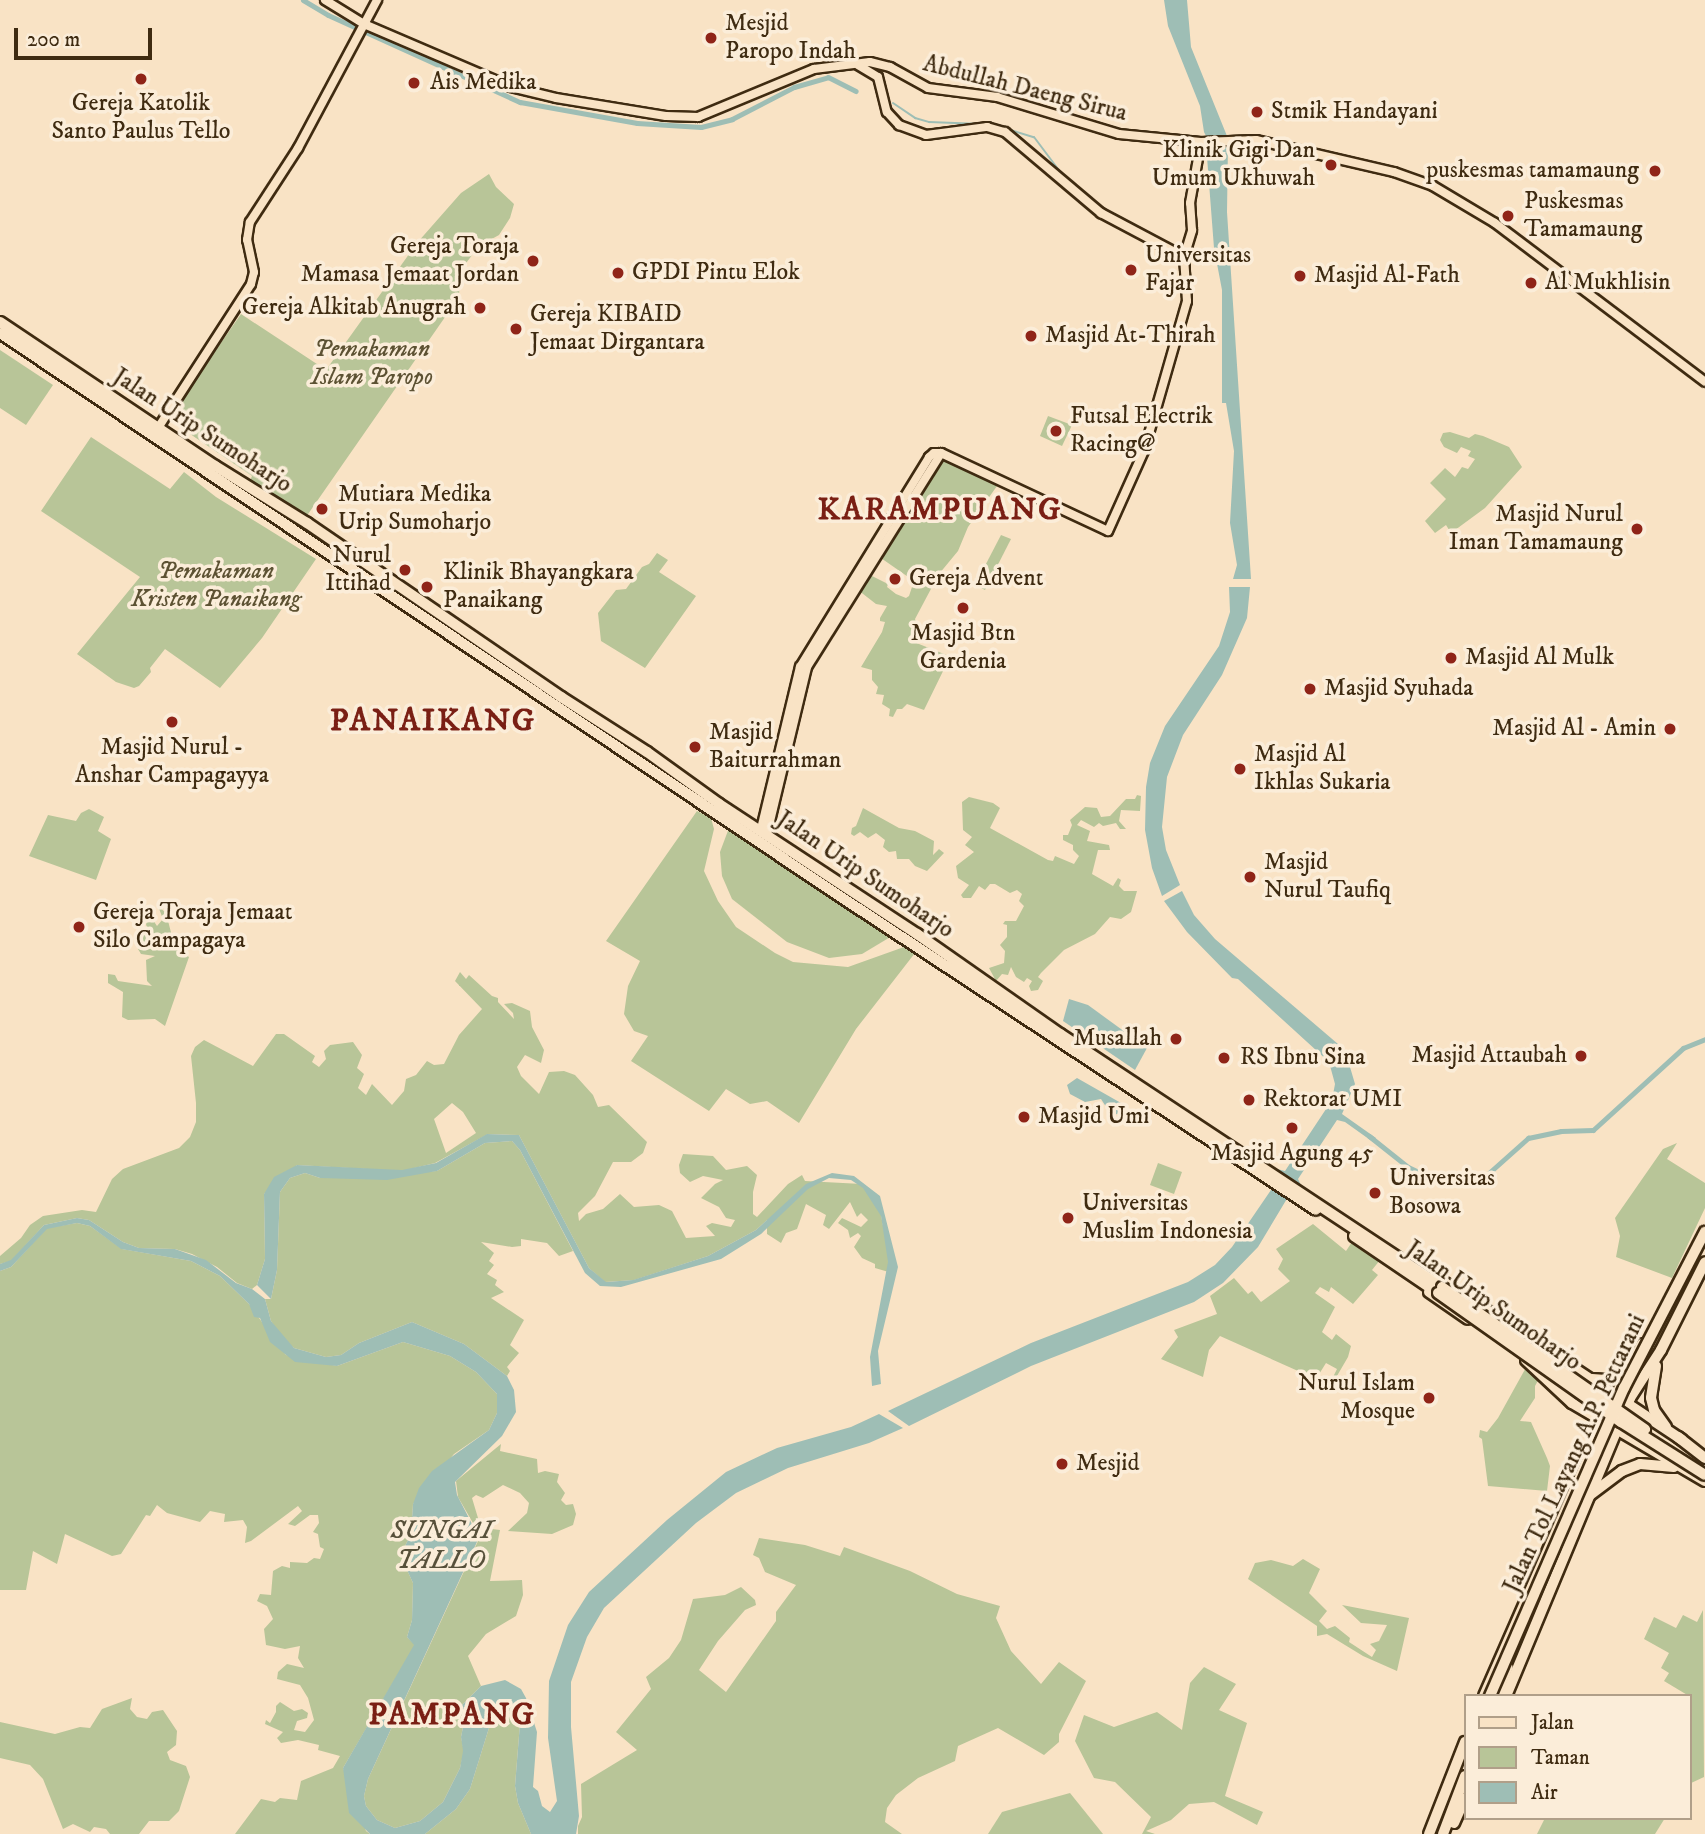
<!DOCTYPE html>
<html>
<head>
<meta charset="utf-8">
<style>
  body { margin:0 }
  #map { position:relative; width:1705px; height:1834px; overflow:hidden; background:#f9e3c5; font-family:"IM FELL DW Pica",serif }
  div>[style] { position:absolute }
  .green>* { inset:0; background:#b8c598 }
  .water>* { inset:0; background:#9ebeb5 }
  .stream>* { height:2px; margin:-1px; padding:0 1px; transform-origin:1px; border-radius:1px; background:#9ebeb5 }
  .canal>* { height:5px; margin:-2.5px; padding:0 2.5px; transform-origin:2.5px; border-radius:2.5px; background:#9ebeb5 }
  .roads { filter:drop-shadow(2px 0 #3f2b11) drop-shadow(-2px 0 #3f2b11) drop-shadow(0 2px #3f2b11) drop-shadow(0 -2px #3f2b11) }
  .major>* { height:8px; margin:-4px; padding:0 4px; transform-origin:4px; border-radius:4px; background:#f9e3c5 }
  .highway>* { height:10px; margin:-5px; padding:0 5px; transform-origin:5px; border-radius:5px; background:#f9e3c5 }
  .bridges { filter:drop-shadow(2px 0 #3f2b11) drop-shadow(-2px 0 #3f2b11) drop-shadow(0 2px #3f2b11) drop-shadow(0 -2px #3f2b11) }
  .highway-bridge>* { height:10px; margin:-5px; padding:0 5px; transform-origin:5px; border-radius:5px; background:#f9e3c5 }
  .dots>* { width:19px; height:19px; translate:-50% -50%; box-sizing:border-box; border:4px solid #fbedd9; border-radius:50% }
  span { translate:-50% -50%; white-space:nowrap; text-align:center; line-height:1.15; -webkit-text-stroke:7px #fbedd9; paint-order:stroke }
  .poi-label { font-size:24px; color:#3f2b11 }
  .left { translate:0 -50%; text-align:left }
  .right { translate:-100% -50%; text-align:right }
  .street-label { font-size:24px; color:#3f2b11 }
  .park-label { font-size:24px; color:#5d5233; font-style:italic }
  .water-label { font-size:26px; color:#57503a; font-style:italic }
  .district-label { font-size:32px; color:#7a1f14; font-weight:700; letter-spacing:2px }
  .legend { position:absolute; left:1464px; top:1694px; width:228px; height:126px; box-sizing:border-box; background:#fbedd9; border:2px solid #b09f89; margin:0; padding:9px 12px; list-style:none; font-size:21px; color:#3f2b11 }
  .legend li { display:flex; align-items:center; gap:14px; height:35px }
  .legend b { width:35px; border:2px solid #b09f89 }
  .scale { position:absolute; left:14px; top:28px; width:138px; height:32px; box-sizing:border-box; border:4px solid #3f2b11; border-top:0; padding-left:9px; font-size:21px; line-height:24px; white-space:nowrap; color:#3f2b11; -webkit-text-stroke:5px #fbedd9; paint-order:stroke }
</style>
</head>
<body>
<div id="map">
  <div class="green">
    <i style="clip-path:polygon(489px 174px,496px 187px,514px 204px,510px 218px,499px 235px,479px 246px,460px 271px,459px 297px,306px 517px,250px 481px,252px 476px,168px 419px,241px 314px,326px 370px,417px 243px,461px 193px)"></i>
    <i style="clip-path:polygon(0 350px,53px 385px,26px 425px,0 408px)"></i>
    <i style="clip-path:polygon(1048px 416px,1072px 425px,1062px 446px,1040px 436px)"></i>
    <i style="clip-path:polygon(1450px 432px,1469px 438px,1475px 434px,1483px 436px,1509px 447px,1522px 467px,1485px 508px,1451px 533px,1446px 525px,1435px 533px,1425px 521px,1446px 499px,1430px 483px,1445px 468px,1455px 477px,1462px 467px,1468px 469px,1475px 459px,1468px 456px,1471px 451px,1461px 447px,1457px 453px,1444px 447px,1440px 440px,1443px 433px)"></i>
    <i style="clip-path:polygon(91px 437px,170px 489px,184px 472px,216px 497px,316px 559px,262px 638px,220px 688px,165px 649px,150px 668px,151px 672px,139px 686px,134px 688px,116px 682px,77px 654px,140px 577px,41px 511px)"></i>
    <i style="clip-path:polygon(940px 457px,997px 486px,968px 527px,958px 551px,939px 574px,945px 578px,942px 583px,932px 587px,915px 619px,918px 628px,909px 640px,949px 656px,947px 663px,924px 710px,907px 704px,902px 709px,897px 709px,893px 717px,889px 716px,890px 709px,882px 704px,884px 695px,876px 694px,878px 687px,872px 680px,872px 670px,861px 667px,882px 632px,885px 622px,880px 621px,880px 618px,887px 606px,876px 604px,858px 590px,868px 574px,888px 584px,887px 587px,896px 594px,906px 598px,909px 596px,914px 581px,878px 556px)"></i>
    <i style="clip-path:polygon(1001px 535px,1011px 539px,985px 590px,975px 585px)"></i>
    <i style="clip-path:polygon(657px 553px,668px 560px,659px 572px,696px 596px,645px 668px,601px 641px,598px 613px,616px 590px,626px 589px,642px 567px,649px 564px)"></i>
    <i style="clip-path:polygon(1137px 795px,1141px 796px,1140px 811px,1121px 810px,1119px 821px,1126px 829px,1120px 829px,1116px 823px,1103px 826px,1099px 823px,1094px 827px,1081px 820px,1077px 825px,1090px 831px,1087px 841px,1109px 845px,1110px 850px,1098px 850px,1092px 874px,1113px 886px,1118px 878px,1121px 880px,1119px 886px,1124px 891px,1137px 891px,1131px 912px,1121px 919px,1110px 917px,1095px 934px,1064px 950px,1041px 973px,1038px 977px,1043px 981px,1038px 990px,1031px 991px,1029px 986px,1032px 981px,1027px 978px,1024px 982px,1016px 977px,1011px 967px,1008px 975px,1002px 974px,996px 981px,989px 968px,1004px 963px,1005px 951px,1000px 945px,1007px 937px,1007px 925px,1003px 924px,1005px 921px,1016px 921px,1024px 906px,1019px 901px,1022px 894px,1017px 890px,1010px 893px,995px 884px,990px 884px,985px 890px,979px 886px,971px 898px,963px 898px,961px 895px,969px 885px,958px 878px,956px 866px,974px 852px,965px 845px,972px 837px,963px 830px,962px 802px,969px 797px,993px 803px,1000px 808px,990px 828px,1048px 860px,1053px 861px,1055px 856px,1074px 864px,1079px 856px,1073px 850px,1073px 845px,1063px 840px,1063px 835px,1068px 835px,1072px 825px,1070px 820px,1085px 807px,1097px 808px,1101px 817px,1110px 816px,1126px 799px,1135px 799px)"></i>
    <i style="clip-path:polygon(863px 808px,899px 828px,915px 831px,934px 841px,933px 855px,939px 849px,944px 853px,927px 871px,915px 866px,909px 859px,897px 859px,896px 851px,889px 852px,883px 847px,885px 840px,876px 833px,868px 838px,860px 832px,854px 836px,851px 834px,852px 828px,856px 826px)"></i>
    <i style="clip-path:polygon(89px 809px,104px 817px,98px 831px,111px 839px,96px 880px,29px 856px,48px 815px,76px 821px,81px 813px)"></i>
    <i style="clip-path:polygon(697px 811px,711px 818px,714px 829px,704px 871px,718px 901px,736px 927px,775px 953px,793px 962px,848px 967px,904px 947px,915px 953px,856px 1029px,799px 1123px,767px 1101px,750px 1104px,726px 1089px,709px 1111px,631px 1061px,648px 1036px,634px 1031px,624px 1014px,628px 986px,640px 961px,606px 941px)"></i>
    <i style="clip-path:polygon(729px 828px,892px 936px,862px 954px,829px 958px,787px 942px,732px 899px,722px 876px,720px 852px)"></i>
    <i style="clip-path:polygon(158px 906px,166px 913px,175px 948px,189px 957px,165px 1026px,155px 1019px,128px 1020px,122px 1017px,123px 992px,108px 983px,108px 974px,115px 975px,118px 981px,152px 986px,147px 981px,146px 960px,155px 956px,141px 954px,138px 949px,143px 945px,139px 938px,148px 932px,146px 924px,151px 917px,157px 926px,163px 919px)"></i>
    <i style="clip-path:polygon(evenodd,460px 972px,466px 979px,469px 975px,492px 996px,498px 998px,498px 1002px,514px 1019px,513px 1013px,504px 1004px,512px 1003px,530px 1011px,532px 1027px,544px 1050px,541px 1063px,525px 1055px,517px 1067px,521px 1076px,539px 1094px,549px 1072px,564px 1071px,575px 1075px,593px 1095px,598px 1107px,609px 1105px,647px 1142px,643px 1153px,631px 1162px,613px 1162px,595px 1196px,578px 1213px,579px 1221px,586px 1214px,603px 1209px,620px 1194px,634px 1207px,659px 1205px,672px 1211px,686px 1238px,715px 1236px,706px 1226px,712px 1223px,731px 1227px,735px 1220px,726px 1218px,719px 1207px,701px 1198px,715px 1184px,723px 1180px,703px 1176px,690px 1182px,680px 1173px,679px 1165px,683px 1154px,713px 1156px,726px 1170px,747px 1166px,757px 1175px,753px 1192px,753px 1214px,757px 1217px,788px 1184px,802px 1175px,805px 1181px,862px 1184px,880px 1210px,892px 1273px,875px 1268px,875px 1264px,862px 1258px,854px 1247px,861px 1236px,858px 1233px,850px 1238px,848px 1230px,838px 1223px,842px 1218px,861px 1227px,868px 1220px,861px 1213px,857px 1217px,850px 1202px,829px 1229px,823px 1225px,826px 1215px,806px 1204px,797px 1229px,786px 1233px,781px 1243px,767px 1234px,767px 1220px,756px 1230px,708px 1256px,634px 1280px,605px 1282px,589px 1268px,519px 1135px,488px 1134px,435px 1163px,402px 1171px,297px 1165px,264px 1194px,265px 1259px,257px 1285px,252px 1289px,237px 1283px,217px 1267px,192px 1254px,175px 1249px,139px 1248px,123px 1242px,89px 1220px,77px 1218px,44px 1225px,11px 1261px,0 1264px,0 1256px,21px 1238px,30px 1225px,43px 1216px,82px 1210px,96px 1212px,112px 1179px,123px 1169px,179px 1148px,190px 1137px,196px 1122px,196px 1103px,191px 1056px,195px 1047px,204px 1040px,253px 1066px,276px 1034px,284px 1034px,315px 1056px,312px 1062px,319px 1067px,326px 1059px,324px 1051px,330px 1045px,353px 1042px,362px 1055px,357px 1068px,364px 1074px,358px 1088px,366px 1095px,372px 1084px,392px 1105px,404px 1091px,406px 1079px,416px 1075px,427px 1061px,434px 1065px,444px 1064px,459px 1035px,482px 1009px,455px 981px,460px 972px,452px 1103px,463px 1112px,476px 1133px,446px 1153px,434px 1119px,452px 1103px)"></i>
    <i style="clip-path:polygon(512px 1141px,520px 1150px,573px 1251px,559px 1256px,547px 1243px,521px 1239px,521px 1246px,512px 1247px,481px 1242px,494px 1253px,489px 1261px,494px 1265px,487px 1274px,497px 1280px,495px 1285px,504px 1292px,491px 1298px,524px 1320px,510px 1345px,519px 1353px,507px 1367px,510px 1371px,507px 1376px,464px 1344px,412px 1322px,359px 1343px,341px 1355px,326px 1357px,294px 1348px,282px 1338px,271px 1321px,265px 1299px,271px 1299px,277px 1270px,280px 1192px,290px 1178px,305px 1173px,320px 1178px,437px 1171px,485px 1143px)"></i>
    <i style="clip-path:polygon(1677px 1143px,1667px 1159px,1705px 1183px,1705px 1208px,1672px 1278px,1616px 1257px,1620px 1236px,1615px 1218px,1663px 1149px)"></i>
    <i style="clip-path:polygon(1158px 1163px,1182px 1172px,1174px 1194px,1150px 1185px)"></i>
    <i style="clip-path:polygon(77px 1223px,90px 1226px,122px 1249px,191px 1261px,220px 1276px,249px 1304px,286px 1355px,337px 1366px,403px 1342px,450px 1356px,476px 1372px,497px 1394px,497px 1413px,489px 1430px,454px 1454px,413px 1504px,411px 1534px,404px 1548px,408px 1561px,407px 1570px,413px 1583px,412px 1620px,407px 1637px,415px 1645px,343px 1768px,366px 1831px,370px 1834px,235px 1834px,261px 1799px,275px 1802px,280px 1798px,297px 1800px,301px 1781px,333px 1768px,340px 1756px,318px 1750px,319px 1745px,298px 1740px,281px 1743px,277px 1738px,283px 1732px,265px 1724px,266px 1720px,270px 1723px,276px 1712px,276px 1706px,280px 1702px,294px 1711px,302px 1709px,308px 1713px,307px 1718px,297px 1721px,294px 1730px,305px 1732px,314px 1720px,308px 1698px,300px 1685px,277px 1679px,278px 1672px,287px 1664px,304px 1668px,298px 1658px,300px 1646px,285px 1649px,266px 1645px,264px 1629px,273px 1619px,267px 1606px,257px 1601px,260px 1594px,271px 1595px,273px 1571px,282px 1566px,290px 1568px,290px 1562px,307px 1563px,314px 1558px,320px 1559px,324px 1549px,320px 1547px,318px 1534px,313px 1532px,319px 1523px,318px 1515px,310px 1515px,295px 1526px,288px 1524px,302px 1511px,298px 1506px,251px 1541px,245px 1543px,247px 1527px,243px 1520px,224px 1522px,225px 1514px,210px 1511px,200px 1522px,167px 1513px,157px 1505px,150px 1516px,146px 1515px,121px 1554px,112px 1556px,65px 1534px,57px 1564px,33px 1551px,26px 1590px,0 1590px,0 1271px,11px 1267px,47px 1228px)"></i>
    <i style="clip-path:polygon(1313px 1224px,1346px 1251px,1352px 1242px,1380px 1260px,1372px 1270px,1378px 1275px,1353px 1304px,1331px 1287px,1329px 1292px,1320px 1287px,1315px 1293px,1335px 1307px,1322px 1332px,1332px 1340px,1336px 1334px,1351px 1346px,1348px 1357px,1334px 1381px,1332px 1379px,1337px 1369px,1326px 1363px,1316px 1379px,1220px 1336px,1209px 1350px,1203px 1377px,1161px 1359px,1178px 1337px,1174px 1330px,1217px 1314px,1210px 1296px,1234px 1278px,1248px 1294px,1252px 1291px,1261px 1302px,1290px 1281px,1278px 1269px,1283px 1259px,1276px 1249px)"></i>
    <i style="clip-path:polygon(1528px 1364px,1541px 1375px,1535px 1386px,1535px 1398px,1520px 1421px,1531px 1422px,1547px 1458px,1550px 1466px,1547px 1491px,1488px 1486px,1482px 1439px,1479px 1437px,1480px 1430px,1487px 1432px,1498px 1418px)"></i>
    <i style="clip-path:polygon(501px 1444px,500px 1451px,537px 1459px,538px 1473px,545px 1471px,559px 1474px,557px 1482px,565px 1493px,561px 1500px,566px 1505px,573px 1504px,576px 1514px,573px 1525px,552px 1534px,508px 1531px,527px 1513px,529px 1503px,520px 1493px,503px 1485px,483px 1498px,476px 1495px,472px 1498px,481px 1528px,473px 1523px,458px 1497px,456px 1481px)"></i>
    <i style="clip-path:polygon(484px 1528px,500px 1530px,490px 1581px,522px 1580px,523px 1595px,516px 1616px,486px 1634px,468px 1656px,481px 1686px,462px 1705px,464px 1722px,461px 1737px,464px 1751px,460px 1768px,443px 1802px,420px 1821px,395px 1828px,377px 1820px,366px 1806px,364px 1796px,368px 1779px)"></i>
    <i style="clip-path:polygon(759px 1538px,805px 1545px,840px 1556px,844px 1547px,910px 1571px,957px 1594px,1000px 1606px,996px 1618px,1011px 1651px,1041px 1684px,1059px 1662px,1086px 1681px,1059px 1734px,1059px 1742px,1044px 1755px,998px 1728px,958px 1746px,955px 1761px,918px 1778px,896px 1795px,887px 1808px,885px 1822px,902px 1834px,578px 1834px,578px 1826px,582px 1817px,581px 1784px,637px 1750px,616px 1732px,651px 1689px,646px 1677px,669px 1658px,681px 1640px,693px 1599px,725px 1595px,741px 1587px,755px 1600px,756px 1605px,745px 1610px,718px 1641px,699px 1670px,726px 1692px,776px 1621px,776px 1612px,796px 1585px,765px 1572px,759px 1558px,753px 1555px)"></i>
    <i style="clip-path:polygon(1303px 1559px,1320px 1569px,1309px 1593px,1327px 1611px,1319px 1621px,1327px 1629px,1335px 1626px,1350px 1638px,1349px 1642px,1372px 1657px,1376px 1650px,1370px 1644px,1379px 1641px,1387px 1625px,1361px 1623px,1342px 1605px,1409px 1618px,1397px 1671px,1363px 1656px,1327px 1634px,1317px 1636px,1317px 1626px,1248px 1579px,1255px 1563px,1271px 1560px,1293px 1566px)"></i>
    <i style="clip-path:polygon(1703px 1610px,1704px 1777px,1689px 1784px,1689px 1696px,1664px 1681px,1669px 1673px,1661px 1668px,1669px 1653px,1644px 1639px,1654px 1617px,1676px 1628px,1683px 1615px,1697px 1622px)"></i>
    <i style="clip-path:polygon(1204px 1667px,1236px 1684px,1219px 1710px,1247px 1723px,1225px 1796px,1263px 1812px,1257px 1825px,1214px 1802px,1189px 1804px,1171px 1820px,1146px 1831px,1155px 1834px,1142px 1834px,1151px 1817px,1115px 1782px,1094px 1778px,1075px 1741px,1084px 1715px,1114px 1727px,1157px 1712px,1182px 1730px,1190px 1683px)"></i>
    <i style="clip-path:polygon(132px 1698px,130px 1709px,137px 1717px,147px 1719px,152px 1712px,163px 1710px,177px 1731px,176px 1745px,167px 1752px,170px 1760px,186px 1766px,190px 1777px,179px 1811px,169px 1821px,149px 1821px,139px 1834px,110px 1834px,106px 1829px,94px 1827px,90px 1832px,73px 1824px,63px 1829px,43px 1779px,30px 1765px,0 1758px,0 1722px,55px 1734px,80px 1727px,90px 1728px,102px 1709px)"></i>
    <i style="clip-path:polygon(505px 1707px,517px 1712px,520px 1723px,515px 1786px,518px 1803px,531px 1834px,425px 1834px,456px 1809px,470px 1789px,493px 1715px)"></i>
    <i style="clip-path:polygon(1070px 1793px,1103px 1834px,988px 1834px,1002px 1812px)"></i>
    <i style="clip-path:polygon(1545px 1818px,1665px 1818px,1655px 1834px,1537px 1834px)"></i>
  </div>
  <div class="water">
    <i style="clip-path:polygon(1164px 0,1187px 0,1191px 47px,1227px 136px,1206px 136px,1204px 132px,1200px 106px,1168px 26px)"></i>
    <i style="clip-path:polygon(1206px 144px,1228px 144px,1227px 212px,1251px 579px,1233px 579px,1237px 565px,1230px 523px,1234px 451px,1226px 403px,1222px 403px,1222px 290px,1214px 248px)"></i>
    <i style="clip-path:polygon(1229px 587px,1250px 587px,1247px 618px,1222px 675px,1183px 735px,1167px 777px,1162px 827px,1166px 850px,1180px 885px,1162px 896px,1152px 868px,1145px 830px,1146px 787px,1150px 763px,1165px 726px,1219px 646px,1230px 612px)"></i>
    <i style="clip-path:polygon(1182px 891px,1194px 915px,1215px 939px,1345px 1050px,1355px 1084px,1342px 1114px,1376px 1138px,1373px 1142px,1345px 1122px,1337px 1120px,1298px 1179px,1301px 1185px,1277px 1169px,1285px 1171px,1332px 1100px,1335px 1084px,1329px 1062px,1238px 979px,1232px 978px,1187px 932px,1164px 901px)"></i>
    <i style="clip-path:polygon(1069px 999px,1088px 1005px,1147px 1048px,1135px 1070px,1063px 1021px)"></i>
    <i style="clip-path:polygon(1077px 1078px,1121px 1103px,1122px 1111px,1115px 1115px,1110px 1113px,1101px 1099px,1085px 1102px,1070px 1094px,1067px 1085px)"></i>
    <i style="clip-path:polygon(487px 1134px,519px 1135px,589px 1268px,606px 1282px,633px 1280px,708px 1256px,756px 1230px,806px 1184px,832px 1173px,854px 1176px,880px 1196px,898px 1267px,878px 1351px,881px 1384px,872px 1386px,870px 1357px,888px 1262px,881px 1216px,863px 1188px,851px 1180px,829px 1178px,808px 1189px,761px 1234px,721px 1259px,621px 1287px,600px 1286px,585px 1273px,520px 1150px,512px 1141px,485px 1143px,437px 1171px,387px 1180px,320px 1178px,305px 1173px,290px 1178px,280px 1192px,277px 1270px,271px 1299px,257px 1285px,265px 1259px,264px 1194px,274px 1177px,297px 1165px,402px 1170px,436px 1163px)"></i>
    <i style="clip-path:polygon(1273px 1187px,1288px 1197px,1258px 1247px,1223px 1283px,1194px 1302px,1031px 1366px,909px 1426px,888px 1411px,1031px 1343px,1188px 1282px,1215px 1265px,1232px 1247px)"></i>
    <i style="clip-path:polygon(77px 1218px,89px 1220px,123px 1242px,139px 1248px,175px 1249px,206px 1260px,236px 1283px,252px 1289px,265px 1299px,271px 1321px,294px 1348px,326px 1357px,341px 1355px,359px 1343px,412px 1322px,464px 1344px,507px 1376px,514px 1390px,516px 1412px,502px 1436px,455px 1482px,457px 1495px,472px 1524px,482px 1531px,368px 1779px,364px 1796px,366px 1806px,377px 1820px,395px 1828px,420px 1821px,443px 1802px,460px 1768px,463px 1751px,461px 1737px,464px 1722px,462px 1705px,481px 1686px,505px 1680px,521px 1689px,526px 1698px,537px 1732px,533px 1787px,538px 1791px,542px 1806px,550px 1812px,557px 1801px,548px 1738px,549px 1681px,568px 1625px,589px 1592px,667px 1520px,726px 1472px,777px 1448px,851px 1427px,879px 1414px,903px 1428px,869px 1443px,788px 1468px,736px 1493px,696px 1523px,604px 1608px,587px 1637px,571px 1682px,571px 1727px,579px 1816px,576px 1834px,531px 1834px,518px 1803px,515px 1786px,520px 1723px,517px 1712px,505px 1707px,493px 1715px,470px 1789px,456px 1809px,425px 1834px,370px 1834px,349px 1813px,343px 1768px,414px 1645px,407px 1637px,412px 1620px,413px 1583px,407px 1570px,408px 1561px,404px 1548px,411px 1534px,413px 1504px,419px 1488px,432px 1471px,489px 1430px,497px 1413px,497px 1394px,476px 1372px,450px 1356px,403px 1342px,337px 1366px,295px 1362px,270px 1342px,260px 1318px,254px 1317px,249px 1304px,220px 1276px,191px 1261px,121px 1249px,90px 1226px,77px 1223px,47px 1229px,11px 1267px,0 1271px,0 1264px,11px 1260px,44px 1225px)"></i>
  </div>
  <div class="stream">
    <i style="left:893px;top:103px;width:27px;rotate:34deg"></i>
    <i style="left:915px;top:118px;width:15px;rotate:16deg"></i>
    <i style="left:929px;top:122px;width:52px;rotate:2.2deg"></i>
    <i style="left:1007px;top:129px;width:28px;rotate:17deg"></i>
    <i style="left:1034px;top:137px;width:50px;rotate:53.1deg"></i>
    <i style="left:1097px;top:205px;width:87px;rotate:28deg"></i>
  </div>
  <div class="canal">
    <i style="left:303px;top:0;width:29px;rotate:31deg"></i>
    <i style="left:328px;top:15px;width:211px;rotate:24.4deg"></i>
    <i style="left:520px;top:102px;width:119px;rotate:10.2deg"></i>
    <i style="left:637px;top:123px;width:64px;rotate:3.6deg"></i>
    <i style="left:701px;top:127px;width:32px;rotate:-14deg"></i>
    <i style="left:732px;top:119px;width:70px;rotate:-27.3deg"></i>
    <i style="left:794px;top:87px;width:35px;rotate:-16deg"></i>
    <i style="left:828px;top:77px;width:31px;rotate:27deg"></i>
    <i style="left:1369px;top:1136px;width:50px;rotate:38.5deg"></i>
    <i style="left:1408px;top:1167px;width:14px;rotate:25deg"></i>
    <i style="left:1421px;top:1173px;width:18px;rotate:19deg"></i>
    <i style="left:1438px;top:1179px;width:44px"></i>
    <i style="left:1482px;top:1179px;width:62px;rotate:-41.7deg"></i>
    <i style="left:1528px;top:1138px;width:34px;rotate:-12deg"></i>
    <i style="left:1561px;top:1131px;width:32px;rotate:-2deg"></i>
    <i style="left:1593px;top:1130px;width:122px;rotate:-42.3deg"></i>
    <i style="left:1683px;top:1048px;width:24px;rotate:-22deg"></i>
  </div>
  <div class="roads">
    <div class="major">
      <i style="left:325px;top:0;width:46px;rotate:31.6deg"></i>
      <i style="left:364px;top:24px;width:160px;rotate:23.2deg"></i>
      <i style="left:511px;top:87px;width:46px;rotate:13.7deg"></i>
      <i style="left:556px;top:98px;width:111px;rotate:9.3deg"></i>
      <i style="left:666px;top:116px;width:32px;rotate:2deg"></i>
      <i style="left:698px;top:117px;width:126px;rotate:-22.5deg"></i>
      <i style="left:814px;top:69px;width:56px;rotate:-7.1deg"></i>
      <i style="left:870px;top:62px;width:21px;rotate:14deg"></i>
      <i style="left:890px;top:67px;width:43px;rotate:28.9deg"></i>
      <i style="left:928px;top:88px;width:70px;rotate:7.4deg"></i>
      <i style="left:997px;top:97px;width:127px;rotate:16.9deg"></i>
      <i style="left:1119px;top:134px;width:82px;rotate:5.6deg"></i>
      <i style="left:1201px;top:142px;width:55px;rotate:-2.1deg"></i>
      <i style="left:1256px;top:140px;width:142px;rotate:13.1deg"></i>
      <i style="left:1394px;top:172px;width:41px;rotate:19.7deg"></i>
      <i style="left:1433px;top:186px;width:72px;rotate:30.8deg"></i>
      <i style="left:1495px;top:223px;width:263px;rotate:37.1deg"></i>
      <i style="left:858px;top:65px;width:23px;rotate:31deg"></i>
      <i style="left:878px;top:77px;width:36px;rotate:76deg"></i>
      <i style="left:887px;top:112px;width:18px;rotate:47deg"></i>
      <i style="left:899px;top:125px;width:29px;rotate:20deg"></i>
      <i style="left:926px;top:135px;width:62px;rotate:-7.5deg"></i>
      <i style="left:987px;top:127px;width:19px;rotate:16deg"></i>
      <i style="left:1005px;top:132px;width:126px;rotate:40.2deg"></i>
      <i style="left:1101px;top:213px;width:94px;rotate:27.9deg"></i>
      <i style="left:158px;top:428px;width:171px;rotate:-57.1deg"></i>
      <i style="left:251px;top:284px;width:12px;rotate:-76deg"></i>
      <i style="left:254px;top:272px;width:33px;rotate:-102deg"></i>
      <i style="left:247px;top:240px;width:18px;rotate:-81deg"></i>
      <i style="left:250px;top:222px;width:88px;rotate:-57deg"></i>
      <i style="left:298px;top:148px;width:168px;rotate:-61.9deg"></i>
      <i style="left:941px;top:453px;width:184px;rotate:25deg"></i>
      <i style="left:1108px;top:531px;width:88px;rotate:-65.8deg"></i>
      <i style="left:1144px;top:451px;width:156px;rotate:-74deg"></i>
      <i style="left:1187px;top:301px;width:44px;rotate:-93.9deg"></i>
      <i style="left:1184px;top:257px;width:28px;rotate:-73deg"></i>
      <i style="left:1192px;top:230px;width:27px;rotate:-94deg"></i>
      <i style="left:1190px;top:203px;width:62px;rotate:-79.8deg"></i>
      <i style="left:761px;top:829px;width:167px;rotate:-76.5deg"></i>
      <i style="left:800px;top:667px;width:246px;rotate:-58.4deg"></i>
      <i style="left:929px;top:457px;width:6px;rotate:-39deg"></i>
      <i style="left:934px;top:453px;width:7px"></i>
      <i style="left:767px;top:834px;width:172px;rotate:-76.5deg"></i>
      <i style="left:807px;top:667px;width:252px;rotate:-57.9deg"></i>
    </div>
    <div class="highway">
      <i style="left:0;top:322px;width:259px;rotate:33.8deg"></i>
      <i style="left:215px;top:466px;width:108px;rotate:31.8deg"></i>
      <i style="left:307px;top:523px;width:308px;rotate:34.4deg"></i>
      <i style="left:561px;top:697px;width:102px;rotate:32.6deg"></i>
      <i style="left:647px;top:752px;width:89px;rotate:35.8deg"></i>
      <i style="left:719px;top:804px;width:237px;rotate:33.3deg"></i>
      <i style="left:917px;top:934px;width:174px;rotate:35deg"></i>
      <i style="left:1060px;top:1034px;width:458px;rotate:33.5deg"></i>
      <i style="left:0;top:333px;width:1009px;rotate:33.85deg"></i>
      <i style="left:838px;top:895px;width:572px;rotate:33.38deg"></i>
      <i style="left:1354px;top:1236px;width:102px;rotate:34.2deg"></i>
      <i style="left:1439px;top:1279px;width:291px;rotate:33.5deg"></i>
      <i style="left:1429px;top:1292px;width:47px;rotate:34.7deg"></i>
      <i style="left:1526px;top:1360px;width:63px;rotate:43.1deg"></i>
      <i style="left:1572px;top:1403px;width:154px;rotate:30.4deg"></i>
      <i style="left:1656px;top:1366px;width:32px;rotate:99deg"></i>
      <i style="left:1651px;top:1398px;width:12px;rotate:76deg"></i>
      <i style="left:1654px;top:1410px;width:21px;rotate:55deg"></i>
      <i style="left:1592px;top:1379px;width:14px;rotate:4deg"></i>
      <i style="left:1606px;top:1380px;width:20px;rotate:-18deg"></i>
      <i style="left:1617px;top:1393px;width:55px;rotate:-63deg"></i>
      <i style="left:1678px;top:1437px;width:34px;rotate:38deg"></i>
      <i style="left:1590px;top:1495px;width:40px;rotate:-37deg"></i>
      <i style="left:1622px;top:1471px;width:19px;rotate:-21deg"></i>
      <i style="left:1640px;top:1464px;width:34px;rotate:5deg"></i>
      <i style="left:1484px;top:1696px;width:298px;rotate:-66.3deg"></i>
      <i style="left:1496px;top:1696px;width:31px;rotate:-68deg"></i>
      <i style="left:1506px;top:1696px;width:323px;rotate:-67.4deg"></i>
      <i style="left:1630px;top:1398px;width:57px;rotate:-57.1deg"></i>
      <i style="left:1661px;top:1350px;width:98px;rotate:-63.4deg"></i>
      <i style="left:1454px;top:1823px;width:27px;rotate:-66deg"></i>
      <i style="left:1429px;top:1834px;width:99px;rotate:-68.6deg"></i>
      <i style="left:1443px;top:1834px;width:62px;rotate:-69.2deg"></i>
    </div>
  </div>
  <div class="bridges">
    <div class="highway-bridge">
      <i style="left:1442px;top:1287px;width:248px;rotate:35deg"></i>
      <i style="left:1438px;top:1293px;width:224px;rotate:35.2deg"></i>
      <i style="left:1621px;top:1422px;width:99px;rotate:32.2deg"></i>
      <i style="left:1490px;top:1696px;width:336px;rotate:-66.5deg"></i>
      <i style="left:1624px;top:1388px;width:176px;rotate:-62.6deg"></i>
    </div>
  </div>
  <div class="dots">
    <i style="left:711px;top:38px;background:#8f2418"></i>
    <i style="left:141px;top:79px;background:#8f2418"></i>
    <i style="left:414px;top:83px;background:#8f2418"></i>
    <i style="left:1257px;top:112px;background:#8f2418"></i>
    <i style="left:1331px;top:165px;background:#8f2418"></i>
    <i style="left:1655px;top:171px;background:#8f2418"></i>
    <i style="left:1508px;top:216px;background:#8f2418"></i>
    <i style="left:533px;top:261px;background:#8f2418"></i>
    <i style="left:1131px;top:270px;background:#8f2418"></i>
    <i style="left:618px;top:273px;background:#8f2418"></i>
    <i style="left:1300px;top:276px;background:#8f2418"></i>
    <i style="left:1531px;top:283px;background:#8f2418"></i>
    <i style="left:480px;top:308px;background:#8f2418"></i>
    <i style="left:516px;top:329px;background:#8f2418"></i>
    <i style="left:1031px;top:336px;background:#8f2418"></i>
    <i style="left:1056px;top:431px;background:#8f2418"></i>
    <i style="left:322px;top:509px;background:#8f2418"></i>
    <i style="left:1637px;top:529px;background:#8f2418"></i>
    <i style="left:405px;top:570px;background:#8f2418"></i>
    <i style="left:895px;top:579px;background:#8f2418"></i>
    <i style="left:427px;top:587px;background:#8f2418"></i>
    <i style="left:963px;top:608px;background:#8f2418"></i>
    <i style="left:1451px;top:658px;background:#8f2418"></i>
    <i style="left:1310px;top:689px;background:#8f2418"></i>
    <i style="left:172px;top:722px;background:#8f2418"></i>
    <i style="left:1670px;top:729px;background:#8f2418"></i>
    <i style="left:695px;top:747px;background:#8f2418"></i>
    <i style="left:1240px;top:769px;background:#8f2418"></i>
    <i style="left:1250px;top:877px;background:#8f2418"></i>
    <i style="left:79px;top:927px;background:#8f2418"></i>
    <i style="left:1176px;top:1039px;background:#8f2418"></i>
    <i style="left:1581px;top:1056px;background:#8f2418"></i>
    <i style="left:1224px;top:1058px;background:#8f2418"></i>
    <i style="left:1249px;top:1100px;background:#8f2418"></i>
    <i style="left:1024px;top:1117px;background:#8f2418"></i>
    <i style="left:1292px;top:1128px;background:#8f2418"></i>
    <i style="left:1375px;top:1193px;background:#8f2418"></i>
    <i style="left:1068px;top:1218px;background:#8f2418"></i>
    <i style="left:1429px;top:1398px;background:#8f2418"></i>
    <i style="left:1062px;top:1464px;background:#8f2418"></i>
  </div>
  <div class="poi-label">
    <span class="left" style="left:725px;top:38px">Mesjid<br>Paropo Indah</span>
    <span class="left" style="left:430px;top:83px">Ais Medika</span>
    <span style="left:141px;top:118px">Gereja Katolik<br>Santo Paulus Tello</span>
    <span class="left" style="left:1271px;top:112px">Stmik Handayani</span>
    <span class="right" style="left:1315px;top:165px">Klinik Gigi Dan<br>Umum Ukhuwah</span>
    <span class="right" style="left:1639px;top:171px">puskesmas tamamaung</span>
    <span class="left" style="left:1524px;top:216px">Puskesmas<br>Tamamaung</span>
    <span class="right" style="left:519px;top:261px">Gereja Toraja<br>Mamasa Jemaat Jordan</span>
    <span class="left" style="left:1145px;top:270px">Universitas<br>Fajar</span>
    <span class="left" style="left:632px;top:273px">GPDI Pintu Elok</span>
    <span class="left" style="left:1314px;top:276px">Masjid Al-Fath</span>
    <span class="left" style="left:1545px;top:283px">Al Mukhlisin</span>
    <span class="right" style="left:466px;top:308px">Gereja Alkitab Anugrah</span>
    <span class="left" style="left:530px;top:329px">Gereja KIBAID<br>Jemaat Dirgantara</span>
    <span class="left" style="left:1045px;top:336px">Masjid At-Thirah</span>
    <span class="left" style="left:1070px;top:431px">Futsal Electrik<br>Racing@</span>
    <span class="left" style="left:338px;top:509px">Mutiara Medika<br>Urip Sumoharjo</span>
    <span class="right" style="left:1623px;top:529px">Masjid Nurul<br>Iman Tamamaung</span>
    <span class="right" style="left:391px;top:570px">Nurul<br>Ittihad</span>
    <span class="left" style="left:443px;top:587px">Klinik Bhayangkara<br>Panaikang</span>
    <span class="left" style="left:909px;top:579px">Gereja Advent</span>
    <span style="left:963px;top:648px">Masjid Btn<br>Gardenia</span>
    <span class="left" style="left:1465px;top:658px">Masjid Al Mulk</span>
    <span class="left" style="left:1324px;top:689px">Masjid Syuhada</span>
    <span class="right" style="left:1656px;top:729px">Masjid Al - Amin</span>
    <span class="left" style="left:709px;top:747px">Masjid<br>Baiturrahman</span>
    <span style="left:172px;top:762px">Masjid Nurul -<br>Anshar Campagayya</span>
    <span class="left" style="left:1254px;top:769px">Masjid Al<br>Ikhlas Sukaria</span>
    <span class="left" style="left:1264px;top:877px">Masjid<br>Nurul Taufiq</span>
    <span class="left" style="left:93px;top:927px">Gereja Toraja Jemaat<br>Silo Campagaya</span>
    <span class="right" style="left:1162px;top:1039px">Musallah</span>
    <span class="right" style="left:1567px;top:1056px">Masjid Attaubah</span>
    <span class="left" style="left:1240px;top:1058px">RS Ibnu Sina</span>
    <span class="left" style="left:1263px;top:1100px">Rektorat UMI</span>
    <span class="left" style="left:1038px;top:1117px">Masjid Umi</span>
    <span style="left:1292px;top:1154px">Masjid Agung 45</span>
    <span class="left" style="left:1389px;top:1193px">Universitas<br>Bosowa</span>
    <span class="left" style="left:1082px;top:1218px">Universitas<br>Muslim Indonesia</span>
    <span class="right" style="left:1415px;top:1398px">Nurul Islam<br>Mosque</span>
    <span class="left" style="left:1076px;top:1464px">Mesjid</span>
  </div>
  <div class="street-label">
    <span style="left:1025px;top:89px;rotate:14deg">Abdullah Daeng Sirua</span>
    <span style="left:202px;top:431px;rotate:33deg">Jalan Urip Sumoharjo</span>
    <span style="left:865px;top:875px;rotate:34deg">Jalan Urip Sumoharjo</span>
    <span style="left:1493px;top:1306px;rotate:35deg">Jalan Urip Sumoharjo</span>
    <span style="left:1575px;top:1454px;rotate:-65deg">Jalan Tol Layang A.P. Pettarani</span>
  </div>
  <div class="park-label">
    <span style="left:372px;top:364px">Pemakaman<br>Islam Paropo</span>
    <span style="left:216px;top:586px">Pemakaman<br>Kristen Panaikang</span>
  </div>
  <div class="water-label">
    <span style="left:441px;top:1546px">SUNGAI<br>TALLO</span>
  </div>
  <div class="district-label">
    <span style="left:940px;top:510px">KARAMPUANG</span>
    <span style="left:433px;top:721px">PANAIKANG</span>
    <span style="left:452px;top:1715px">PAMPANG</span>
  </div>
  <ul class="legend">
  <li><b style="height:9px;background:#f9e3c5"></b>Jalan</li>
  <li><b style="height:19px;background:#b8c598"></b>Taman</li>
  <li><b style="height:19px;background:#9ebeb5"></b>Air</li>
  </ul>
  <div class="scale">200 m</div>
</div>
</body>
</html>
